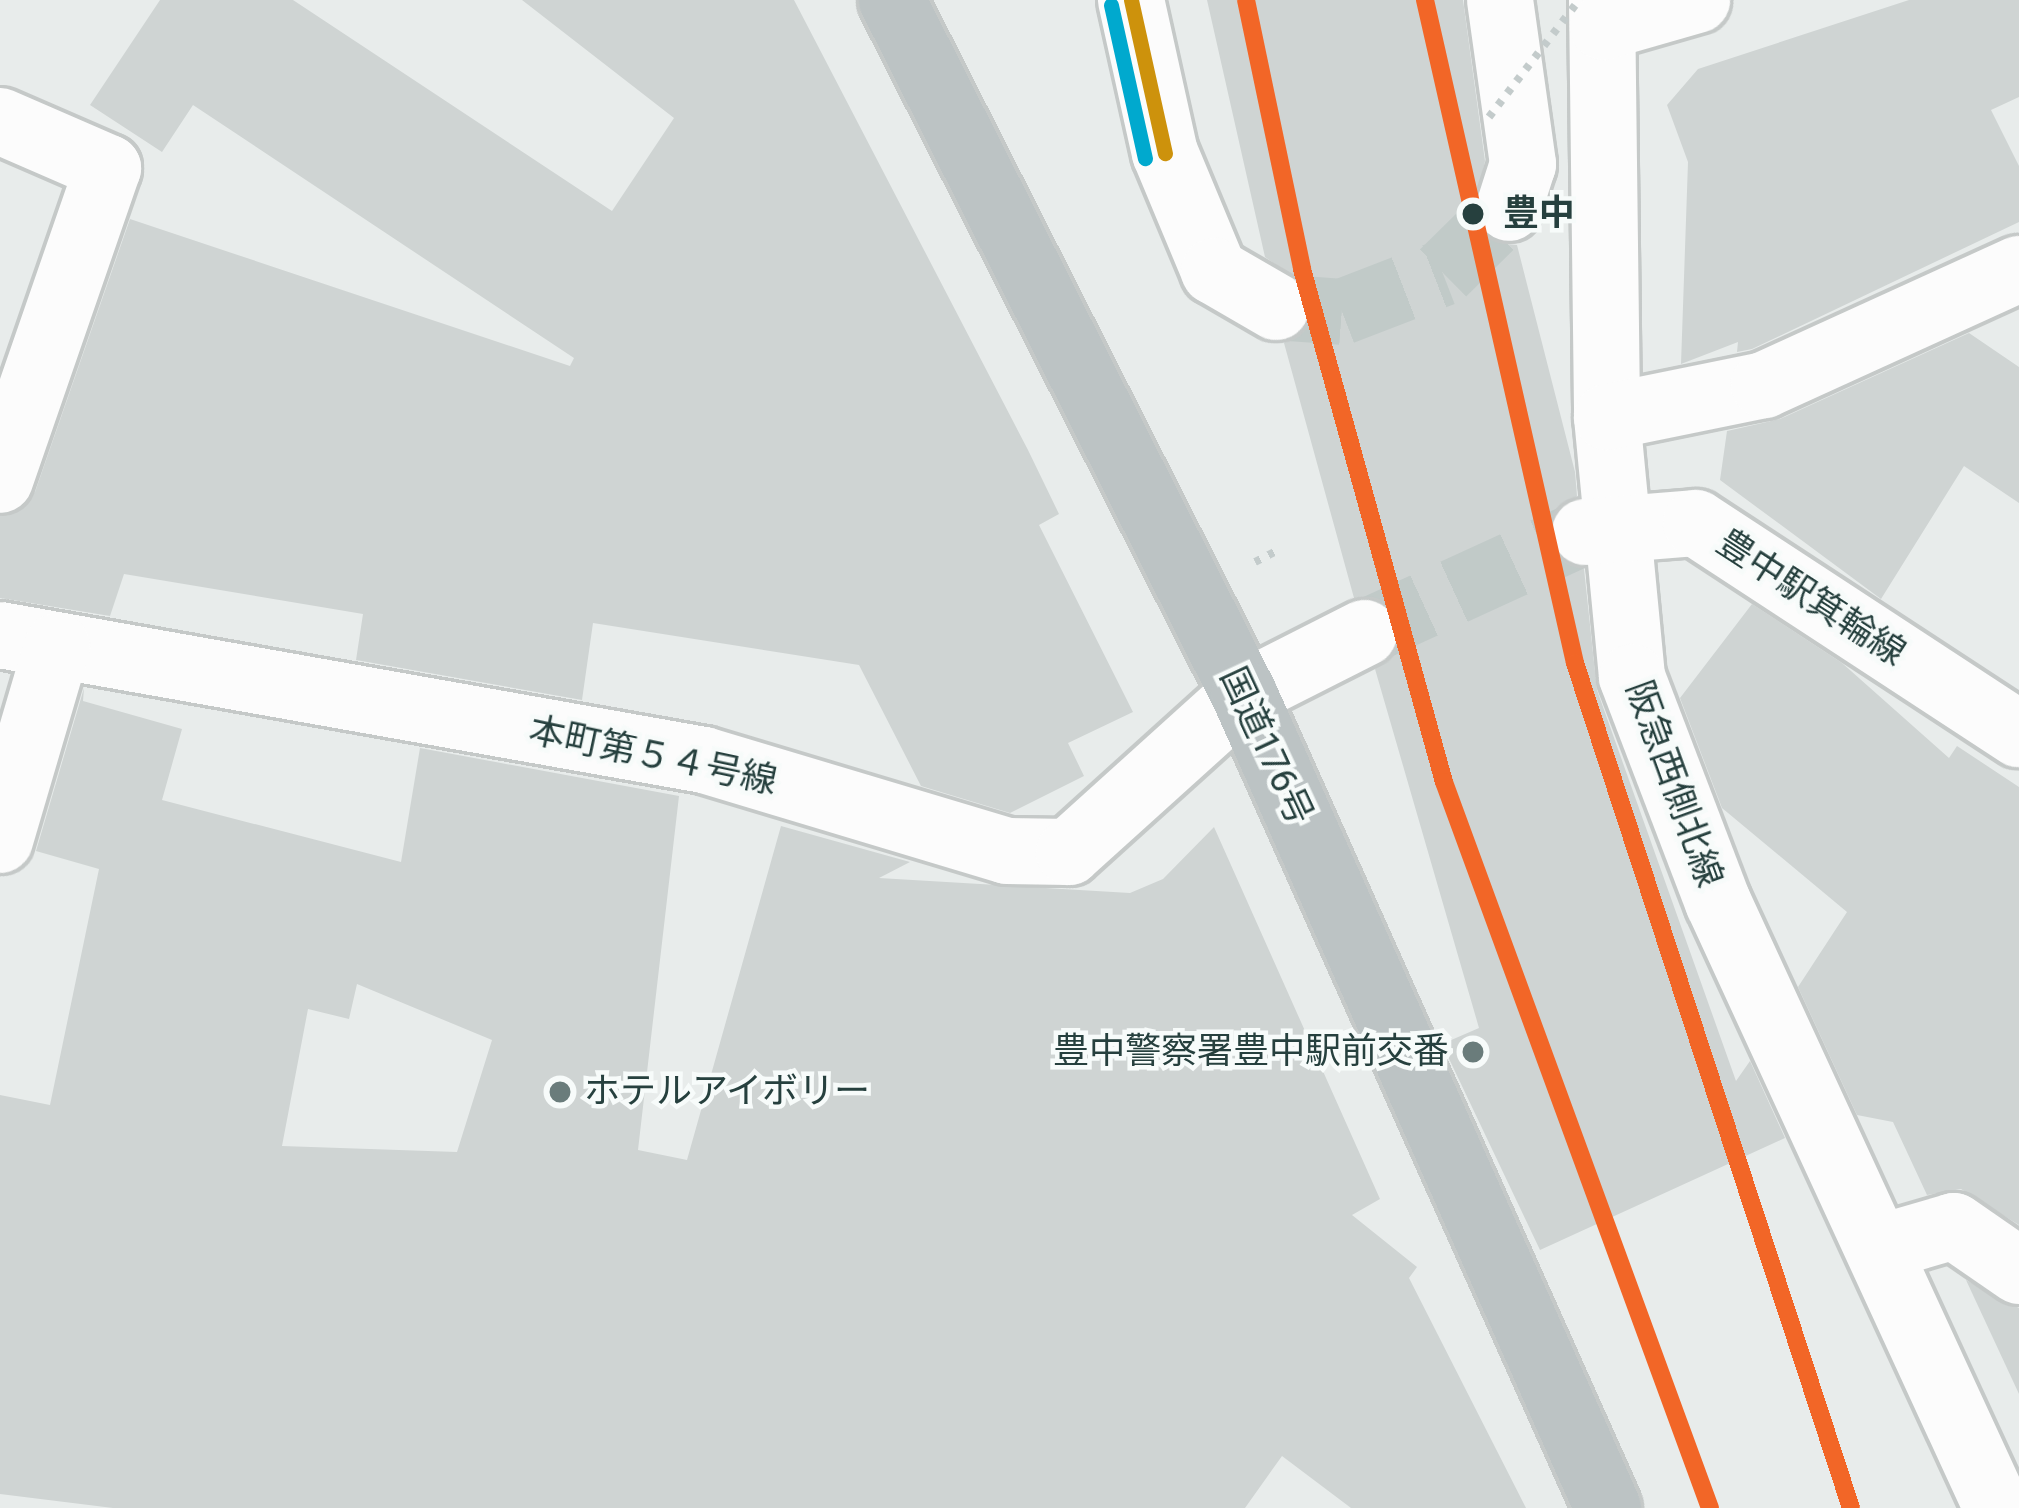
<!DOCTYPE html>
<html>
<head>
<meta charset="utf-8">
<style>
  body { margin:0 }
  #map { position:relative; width:2019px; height:1508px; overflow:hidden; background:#e8eceb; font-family:Roboto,"Noto Sans JP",sans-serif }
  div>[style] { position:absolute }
  .building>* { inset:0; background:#cfd4d3 }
  .minor-tunnel>* { height:66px; margin-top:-33px; transform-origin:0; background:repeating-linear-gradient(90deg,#c1cac8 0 66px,transparent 0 99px) }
  .path>* { height:8px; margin-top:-4px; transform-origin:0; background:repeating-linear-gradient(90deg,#c3cbcb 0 6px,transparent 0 15px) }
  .roads { filter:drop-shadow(3px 0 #c5c9c8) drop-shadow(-3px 0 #c5c9c8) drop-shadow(0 3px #c5c9c8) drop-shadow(0 -3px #c5c9c8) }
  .minor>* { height:66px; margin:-33px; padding:0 33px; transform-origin:33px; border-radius:33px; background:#fcfcfc }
  .highway>* { height:66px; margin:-33px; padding:0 33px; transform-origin:33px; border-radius:33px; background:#bcc3c4 }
  .path-bridge>* { height:8px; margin-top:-4px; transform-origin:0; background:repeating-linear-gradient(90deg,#c3cbcb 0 6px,transparent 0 15px) }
  .bus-1>* { height:15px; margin:-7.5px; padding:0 7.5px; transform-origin:7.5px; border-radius:7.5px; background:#cd920c }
  .bus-2>* { height:15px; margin:-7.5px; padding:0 7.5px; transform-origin:7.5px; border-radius:7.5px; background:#00a9ce }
  .rail-1>* { height:18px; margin:-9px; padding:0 9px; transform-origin:9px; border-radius:9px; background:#f26627 }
  .dots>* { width:33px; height:33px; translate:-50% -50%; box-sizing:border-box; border:6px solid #f7fbfa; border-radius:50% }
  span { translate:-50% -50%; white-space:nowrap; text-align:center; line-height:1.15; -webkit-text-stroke:9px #f7fbfa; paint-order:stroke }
  .stop-label { font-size:36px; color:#26403e; font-weight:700 }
  .left { translate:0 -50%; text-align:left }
  .street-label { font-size:36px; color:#26403e }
  .poi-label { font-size:36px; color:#26403e }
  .right { translate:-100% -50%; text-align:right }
</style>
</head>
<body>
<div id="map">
  <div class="building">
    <i style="clip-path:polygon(160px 0,293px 0,612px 211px,674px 118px,522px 0,794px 0,1028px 450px,1059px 514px,1039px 525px,1133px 712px,1068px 743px,1084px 776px,1010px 813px,921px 786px,859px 665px,593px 623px,582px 700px,356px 660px,363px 614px,124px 574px,110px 616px,0 598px,0 516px,35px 492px,130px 219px,570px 366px,574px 358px,193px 105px,162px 152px,90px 105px)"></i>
    <i style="clip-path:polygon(1207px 0,1463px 0,1485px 161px,1473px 217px,1497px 243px,1517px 245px,1575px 472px,1577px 496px,1552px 515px,1548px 536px,1555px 554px,1584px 569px,1597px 690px,1736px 1081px,1750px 1061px,1785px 1138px,1540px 1250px,1442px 1044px,1479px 1028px,1375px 669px,1396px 652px,1398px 617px,1383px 601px,1354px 598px,1284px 343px,1308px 327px,1313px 306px,1308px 287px,1265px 257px)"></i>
    <i style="clip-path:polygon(1909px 0,2019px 0,2019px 97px,1991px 110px,2019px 166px,2019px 222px,1752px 349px,1737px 352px,1738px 342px,1681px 364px,1688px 162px,1667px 105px,1698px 69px)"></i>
    <i style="clip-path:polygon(1969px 333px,2019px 367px,2019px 503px,1964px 466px,1881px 599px,1720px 480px,1727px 431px,1780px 419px)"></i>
    <i style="clip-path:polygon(1752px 604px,1842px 663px,1949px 758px,1957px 746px,2019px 787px,2019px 1225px,1961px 1189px,1927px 1195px,1893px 1122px,1857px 1115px,1798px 987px,1847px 912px,1722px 808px,1680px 698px)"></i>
    <i style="clip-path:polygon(evenodd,84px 688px,83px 701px,182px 729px,162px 800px,401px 862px,420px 748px,679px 796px,638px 1150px,687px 1160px,781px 826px,910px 862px,879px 878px,1130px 893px,1163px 879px,1214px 827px,1380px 1199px,1352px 1215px,1417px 1267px,1409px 1278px,1526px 1508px,1351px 1508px,1282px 1456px,1245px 1508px,113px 1508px,0 1494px,0 1095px,50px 1105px,99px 869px,36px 851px,84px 688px,357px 984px,492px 1040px,457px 1152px,282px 1146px,308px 1009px,349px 1019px,357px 984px)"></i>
    <i style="clip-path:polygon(1966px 1280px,2019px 1308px,2019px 1394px)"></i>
  </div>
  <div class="minor-tunnel">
    <i style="left:1276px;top:307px;width:66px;rotate:4.3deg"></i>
    <i style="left:1342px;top:312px;width:108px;rotate:-21.1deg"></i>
    <i style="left:1443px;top:273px;width:93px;rotate:-44.6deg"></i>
    <i style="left:1364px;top:633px;width:243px;rotate:-24.6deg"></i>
  </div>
  <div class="path">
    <i style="left:1255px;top:562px;width:28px;rotate:-27deg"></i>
  </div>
  <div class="roads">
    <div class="minor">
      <i style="left:1131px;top:0;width:157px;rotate:77.5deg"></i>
      <i style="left:1165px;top:153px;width:128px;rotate:67.4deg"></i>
      <i style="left:1214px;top:271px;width:72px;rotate:30.1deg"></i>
      <i style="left:1500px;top:0;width:166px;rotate:82deg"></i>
      <i style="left:1523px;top:164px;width:46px;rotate:107.7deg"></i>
      <i style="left:1602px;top:0;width:417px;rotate:89.3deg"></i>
      <i style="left:1607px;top:417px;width:261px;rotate:84.5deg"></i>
      <i style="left:1632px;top:677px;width:241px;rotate:69.1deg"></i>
      <i style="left:1718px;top:902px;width:667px;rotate:65.28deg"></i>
      <i style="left:1603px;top:27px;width:98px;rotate:-16deg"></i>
      <i style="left:0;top:121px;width:118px;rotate:23.5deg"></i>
      <i style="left:108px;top:168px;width:330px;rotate:109.1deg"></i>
      <i style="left:1607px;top:417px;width:160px;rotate:-11.5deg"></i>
      <i style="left:1764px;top:385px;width:280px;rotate:-24.5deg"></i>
      <i style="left:1585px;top:532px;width:111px;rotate:-4.6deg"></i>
      <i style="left:1696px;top:523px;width:386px;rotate:33.2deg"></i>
      <i style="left:0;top:635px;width:715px;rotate:10.07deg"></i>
      <i style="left:704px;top:760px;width:316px;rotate:16.7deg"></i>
      <i style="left:1007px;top:851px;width:62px;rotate:0.9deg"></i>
      <i style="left:1069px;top:852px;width:236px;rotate:-42.1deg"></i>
      <i style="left:1244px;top:694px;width:135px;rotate:-26.9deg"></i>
      <i style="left:0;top:840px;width:202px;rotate:-73.6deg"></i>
      <i style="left:1879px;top:1248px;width:78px;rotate:-16.3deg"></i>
      <i style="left:1954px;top:1226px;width:79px;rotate:34.7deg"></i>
    </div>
    <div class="highway">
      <i style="left:892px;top:0;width:778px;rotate:63.11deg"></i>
      <i style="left:1244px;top:694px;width:892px;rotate:65.91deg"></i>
    </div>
  </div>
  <div class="path-bridge">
    <i style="left:1489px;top:117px;width:148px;rotate:-52.4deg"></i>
  </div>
  <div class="bus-1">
    <i style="left:1131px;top:0;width:157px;rotate:77.5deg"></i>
  </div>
  <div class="bus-2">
    <i style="left:1111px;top:5px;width:157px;rotate:77.5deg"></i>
  </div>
  <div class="rail-1">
    <i style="left:1246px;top:0;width:275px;rotate:78.2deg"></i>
    <i style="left:1302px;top:269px;width:532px;rotate:74.53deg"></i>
    <i style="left:1444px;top:782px;width:773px;rotate:69.88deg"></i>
    <i style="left:1425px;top:0;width:680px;rotate:77.25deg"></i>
    <i style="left:1575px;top:663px;width:889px;rotate:71.91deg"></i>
  </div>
  <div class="dots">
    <i style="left:1473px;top:214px;background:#26403e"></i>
    <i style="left:1473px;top:1052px;background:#6a7c7b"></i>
    <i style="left:560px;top:1092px;background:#6a7c7b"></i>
  </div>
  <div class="stop-label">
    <span class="left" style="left:1503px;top:214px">豊中</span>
  </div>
  <div class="street-label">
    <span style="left:1811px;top:598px;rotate:33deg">豊中駅箕輪線</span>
    <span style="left:1266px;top:746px;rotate:65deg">国道176号</span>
    <span style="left:653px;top:756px;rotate:12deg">本町第５４号線</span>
    <span style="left:1674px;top:784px;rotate:70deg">阪急西側北線</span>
  </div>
  <div class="poi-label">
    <span class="right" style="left:1449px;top:1052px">豊中警察署豊中駅前交番</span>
    <span class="left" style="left:584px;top:1092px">ホテルアイボリー</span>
  </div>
</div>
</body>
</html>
